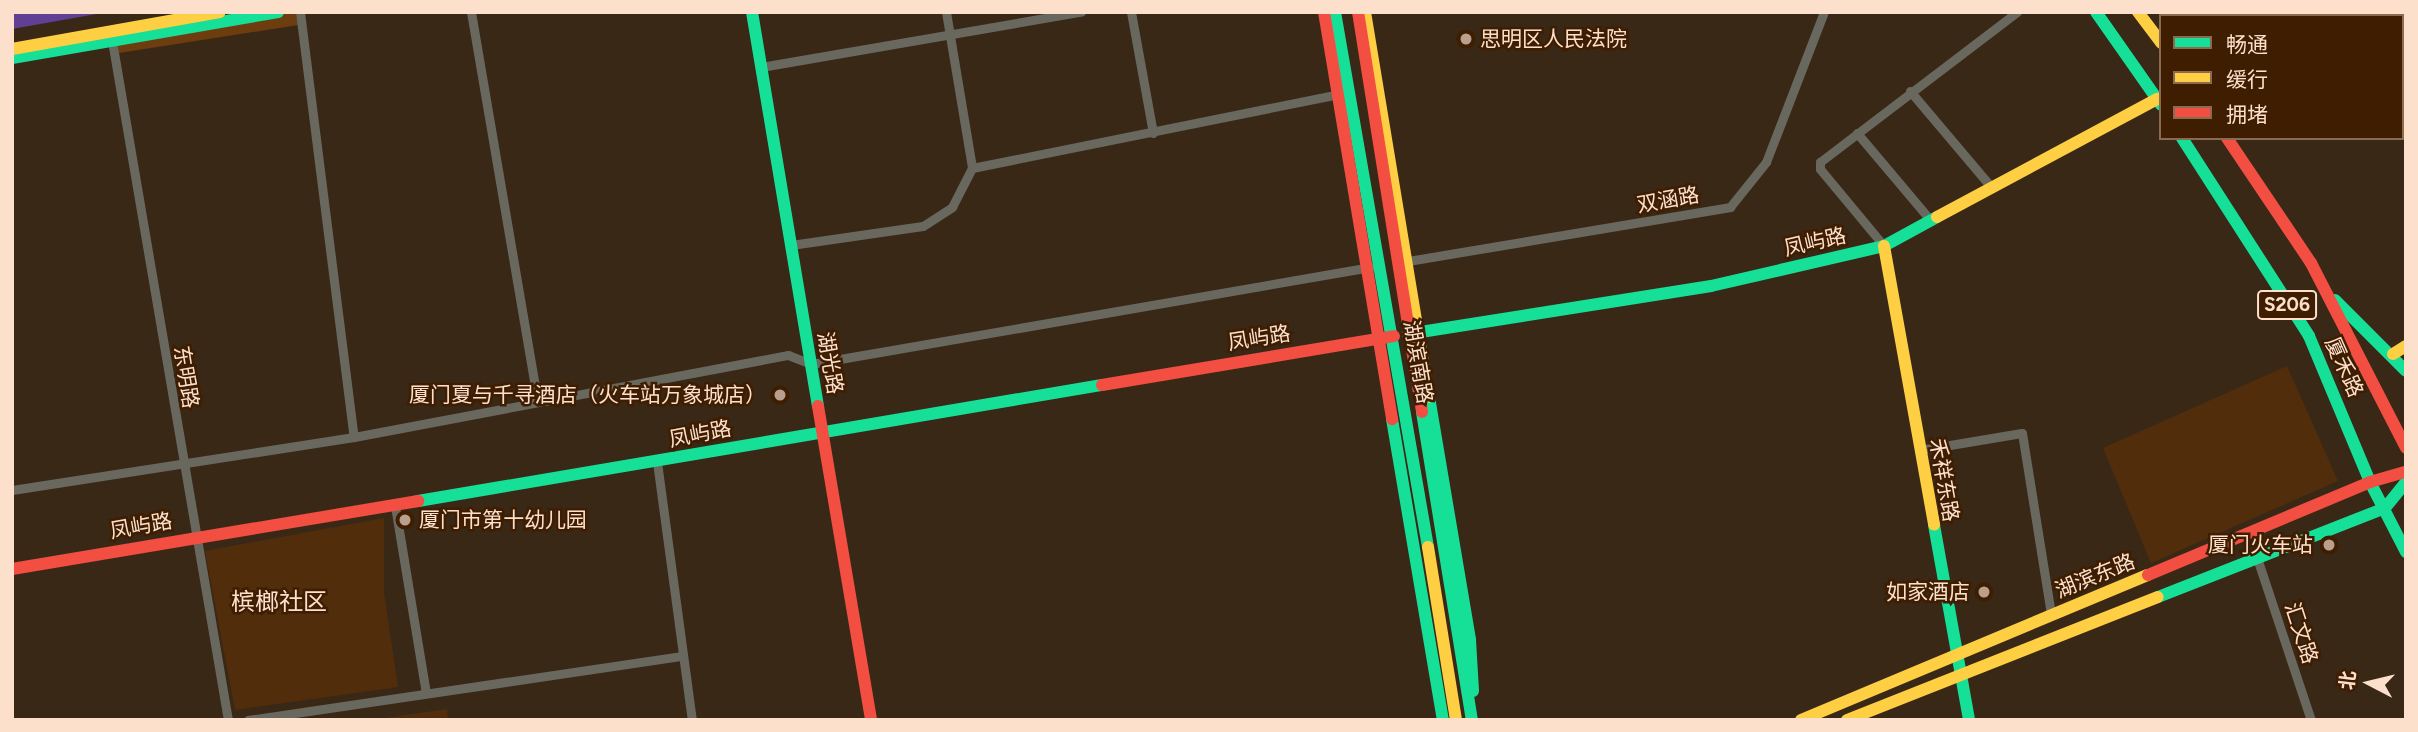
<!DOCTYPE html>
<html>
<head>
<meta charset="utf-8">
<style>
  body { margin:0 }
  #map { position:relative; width:2418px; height:732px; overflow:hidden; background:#3a2817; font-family:Figtree,"Noto Sans SC",sans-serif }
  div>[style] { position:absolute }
  .built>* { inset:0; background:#512d0c }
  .green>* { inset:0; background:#6e3d0f }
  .water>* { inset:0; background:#613f95 }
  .street>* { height:9px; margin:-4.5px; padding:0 4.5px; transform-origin:4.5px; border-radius:4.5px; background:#69685e }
  .fast>* { height:12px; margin:-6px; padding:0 6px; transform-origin:6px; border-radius:6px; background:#16e098 }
  .slow>* { height:12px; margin:-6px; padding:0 6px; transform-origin:6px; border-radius:6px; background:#ffcf43 }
  .jam>* { height:12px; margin:-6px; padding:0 6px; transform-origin:6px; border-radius:6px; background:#f24e42 }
  .dots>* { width:19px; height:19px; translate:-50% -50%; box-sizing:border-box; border:4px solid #3e1d00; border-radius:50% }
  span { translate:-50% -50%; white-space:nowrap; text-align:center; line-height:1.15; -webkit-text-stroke:5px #3e1d00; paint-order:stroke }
  .shield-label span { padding:2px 5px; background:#3e1d00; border:2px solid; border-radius:5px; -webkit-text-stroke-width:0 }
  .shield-label { font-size:19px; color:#fde0cc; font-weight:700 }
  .poi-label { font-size:21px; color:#fde0cc }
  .left { translate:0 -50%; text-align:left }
  .right { translate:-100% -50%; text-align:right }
  .street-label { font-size:21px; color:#fde0cc }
  .quarter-label { font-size:24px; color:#fde0cc }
  .frame { position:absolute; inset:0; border:14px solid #fde0cc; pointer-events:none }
  .legend { position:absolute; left:2159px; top:14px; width:245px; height:126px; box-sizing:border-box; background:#3e1d00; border:2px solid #8a6b52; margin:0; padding:9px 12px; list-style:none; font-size:21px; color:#fde0cc }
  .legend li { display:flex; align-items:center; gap:14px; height:35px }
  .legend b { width:35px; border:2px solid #8a6b52 }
  .north { position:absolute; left:2334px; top:648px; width:70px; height:70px; -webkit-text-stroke:5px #3e1d00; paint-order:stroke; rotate:277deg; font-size:19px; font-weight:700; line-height:28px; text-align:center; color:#fde0cc }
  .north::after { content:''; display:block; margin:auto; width:24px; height:32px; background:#fde0cc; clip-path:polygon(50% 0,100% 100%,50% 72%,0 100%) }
</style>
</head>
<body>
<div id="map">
  <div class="built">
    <i style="clip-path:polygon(2287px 366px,2338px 481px,2151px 563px,2103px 448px)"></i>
    <i style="clip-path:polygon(384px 518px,384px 593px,398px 687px,235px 710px,205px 551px)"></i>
    <i style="clip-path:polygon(447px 709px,448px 720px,372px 720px)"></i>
  </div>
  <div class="green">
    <i style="clip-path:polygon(291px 12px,296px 12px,298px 25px,119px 53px,117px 40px)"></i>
  </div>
  <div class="water">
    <i style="clip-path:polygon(12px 12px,108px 12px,12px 29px)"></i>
  </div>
  <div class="street">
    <i style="left:300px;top:12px;width:428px;rotate:82.8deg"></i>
    <i style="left:471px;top:12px;width:393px;rotate:80.3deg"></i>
    <i style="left:946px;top:12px;width:158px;rotate:80.5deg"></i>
    <i style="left:1131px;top:12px;width:123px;rotate:79.7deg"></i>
    <i style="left:111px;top:35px;width:695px;rotate:80.31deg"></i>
    <i style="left:761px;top:67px;width:325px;rotate:-9.8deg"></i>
    <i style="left:1910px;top:91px;width:127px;rotate:49.8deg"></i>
    <i style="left:1857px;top:133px;width:115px;rotate:49.9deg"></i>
    <i style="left:791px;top:245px;width:133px;rotate:-8.2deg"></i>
    <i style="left:923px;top:226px;width:35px;rotate:-33deg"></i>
    <i style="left:952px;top:207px;width:44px;rotate:-62.9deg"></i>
    <i style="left:972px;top:168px;width:374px;rotate:-11.4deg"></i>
    <i style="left:1884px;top:246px;width:100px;rotate:-129.7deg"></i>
    <i style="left:1820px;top:169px;width:7px;rotate:-90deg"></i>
    <i style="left:1820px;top:162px;width:248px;rotate:-37.3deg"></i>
    <i style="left:1402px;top:262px;width:333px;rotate:-9.5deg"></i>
    <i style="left:1730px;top:207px;width:58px;rotate:-51.3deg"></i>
    <i style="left:1766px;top:162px;width:161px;rotate:-68.9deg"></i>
    <i style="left:1920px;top:450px;width:103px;rotate:-9.5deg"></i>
    <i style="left:2022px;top:433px;width:184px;rotate:80.9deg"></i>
    <i style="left:657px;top:462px;width:260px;rotate:82.3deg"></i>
    <i style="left:12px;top:490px;width:346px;rotate:-8.8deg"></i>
    <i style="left:354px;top:437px;width:442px;rotate:-10.7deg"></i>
    <i style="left:788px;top:355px;width:25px;rotate:21deg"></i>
    <i style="left:811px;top:364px;width:568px;rotate:-9.83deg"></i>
    <i style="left:395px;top:506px;width:190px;rotate:80.6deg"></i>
    <i style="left:2257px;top:558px;width:171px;rotate:71.6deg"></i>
    <i style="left:248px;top:720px;width:439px;rotate:-8.4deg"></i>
  </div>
  <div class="fast">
    <i style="left:752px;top:12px;width:399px;rotate:80.5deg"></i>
    <i style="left:1335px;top:12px;width:543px;rotate:80.14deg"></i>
    <i style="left:2096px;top:12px;width:113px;rotate:55deg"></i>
    <i style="left:12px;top:58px;width:270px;rotate:-9.8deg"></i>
    <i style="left:2182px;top:138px;width:235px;rotate:57.3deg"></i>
    <i style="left:2309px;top:336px;width:158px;rotate:67.3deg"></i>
    <i style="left:2370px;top:482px;width:79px;rotate:62.8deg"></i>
    <i style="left:2335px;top:300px;width:100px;rotate:45deg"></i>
    <i style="left:1408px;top:334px;width:307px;rotate:-9deg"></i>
    <i style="left:1711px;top:286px;width:178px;rotate:-13deg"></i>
    <i style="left:1884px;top:246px;width:60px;rotate:-28.7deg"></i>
    <i style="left:1429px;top:397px;width:246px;rotate:80.4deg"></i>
    <i style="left:1470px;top:640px;width:51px;rotate:86.6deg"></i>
    <i style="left:1422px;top:412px;width:312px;rotate:80.8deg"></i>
    <i style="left:1392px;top:419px;width:305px;rotate:80.4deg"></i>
    <i style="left:418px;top:501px;width:694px;rotate:-9.63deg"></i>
    <i style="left:1934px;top:525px;width:198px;rotate:79.8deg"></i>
    <i style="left:2158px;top:597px;width:244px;rotate:-21.4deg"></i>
    <i style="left:2385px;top:508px;width:33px;rotate:-51deg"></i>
  </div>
  <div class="slow">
    <i style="left:1365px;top:12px;width:390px;rotate:80.6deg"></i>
    <i style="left:2138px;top:12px;width:39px;rotate:53deg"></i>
    <i style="left:2296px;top:16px;width:7px;rotate:-34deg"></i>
    <i style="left:12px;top:49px;width:211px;rotate:-10.1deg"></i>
    <i style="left:1937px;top:217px;width:250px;rotate:-28.2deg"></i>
    <i style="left:1884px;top:246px;width:283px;rotate:79.8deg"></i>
    <i style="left:2393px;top:354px;width:15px;rotate:-32deg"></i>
    <i style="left:1428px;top:547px;width:175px;rotate:80.8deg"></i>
    <i style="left:1801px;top:720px;width:376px;rotate:-22.7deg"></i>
    <i style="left:1847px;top:720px;width:334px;rotate:-21.6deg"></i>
  </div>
  <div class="jam">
    <i style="left:1324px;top:12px;width:413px;rotate:80.5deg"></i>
    <i style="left:1358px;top:12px;width:405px;rotate:80.9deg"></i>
    <i style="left:2227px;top:138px;width:151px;rotate:56.1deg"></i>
    <i style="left:2311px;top:263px;width:208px;rotate:62.8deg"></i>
    <i style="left:1102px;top:385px;width:296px;rotate:-9.5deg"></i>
    <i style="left:818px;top:406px;width:318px;rotate:80.4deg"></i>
    <i style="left:12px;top:569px;width:412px;rotate:-9.5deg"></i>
    <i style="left:2148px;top:575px;width:241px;rotate:-22.7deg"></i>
    <i style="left:2370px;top:482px;width:37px;rotate:-16deg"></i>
  </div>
  <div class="dots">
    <i style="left:1466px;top:39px;background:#b9a08d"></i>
    <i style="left:780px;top:395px;background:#b9a08d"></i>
    <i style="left:405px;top:520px;background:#b9a08d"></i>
    <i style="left:2329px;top:545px;background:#b9a08d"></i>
    <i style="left:1984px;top:592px;background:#b9a08d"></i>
  </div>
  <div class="shield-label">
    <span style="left:2287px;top:305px">S206</span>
  </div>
  <div class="poi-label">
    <span class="left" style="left:1480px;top:39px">思明区人民法院</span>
    <span class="right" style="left:766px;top:395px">厦门夏与千寻酒店（火车站万象城店）</span>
    <span class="left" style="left:419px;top:520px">厦门市第十幼儿园</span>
    <span class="right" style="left:2313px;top:545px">厦门火车站</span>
    <span class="right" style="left:1970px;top:592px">如家酒店</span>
  </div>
  <div class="street-label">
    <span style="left:1668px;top:200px;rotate:-10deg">双涵路</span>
    <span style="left:1815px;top:242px;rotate:-13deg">凤屿路</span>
    <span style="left:1259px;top:338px;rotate:-9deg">凤屿路</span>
    <span style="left:1418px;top:362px;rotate:80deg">湖滨南路</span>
    <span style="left:830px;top:363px;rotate:80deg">湖光路</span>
    <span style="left:2344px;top:367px;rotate:66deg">厦禾路</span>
    <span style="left:186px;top:377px;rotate:81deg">东明路</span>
    <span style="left:700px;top:434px;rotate:-11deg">凤屿路</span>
    <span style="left:1944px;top:480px;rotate:80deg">禾祥东路</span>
    <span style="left:141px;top:526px;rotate:-10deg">凤屿路</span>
    <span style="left:2095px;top:576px;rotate:-22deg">湖滨东路</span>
    <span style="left:2301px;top:633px;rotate:72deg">汇文路</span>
  </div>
  <div class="quarter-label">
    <span style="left:279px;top:602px">槟榔社区</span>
  </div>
  <div class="frame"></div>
  <ul class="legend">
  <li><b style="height:9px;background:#16e098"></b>畅通</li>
  <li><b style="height:9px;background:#ffcf43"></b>缓行</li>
  <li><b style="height:9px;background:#f24e42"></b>拥堵</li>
  </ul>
  <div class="north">北</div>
</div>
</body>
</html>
